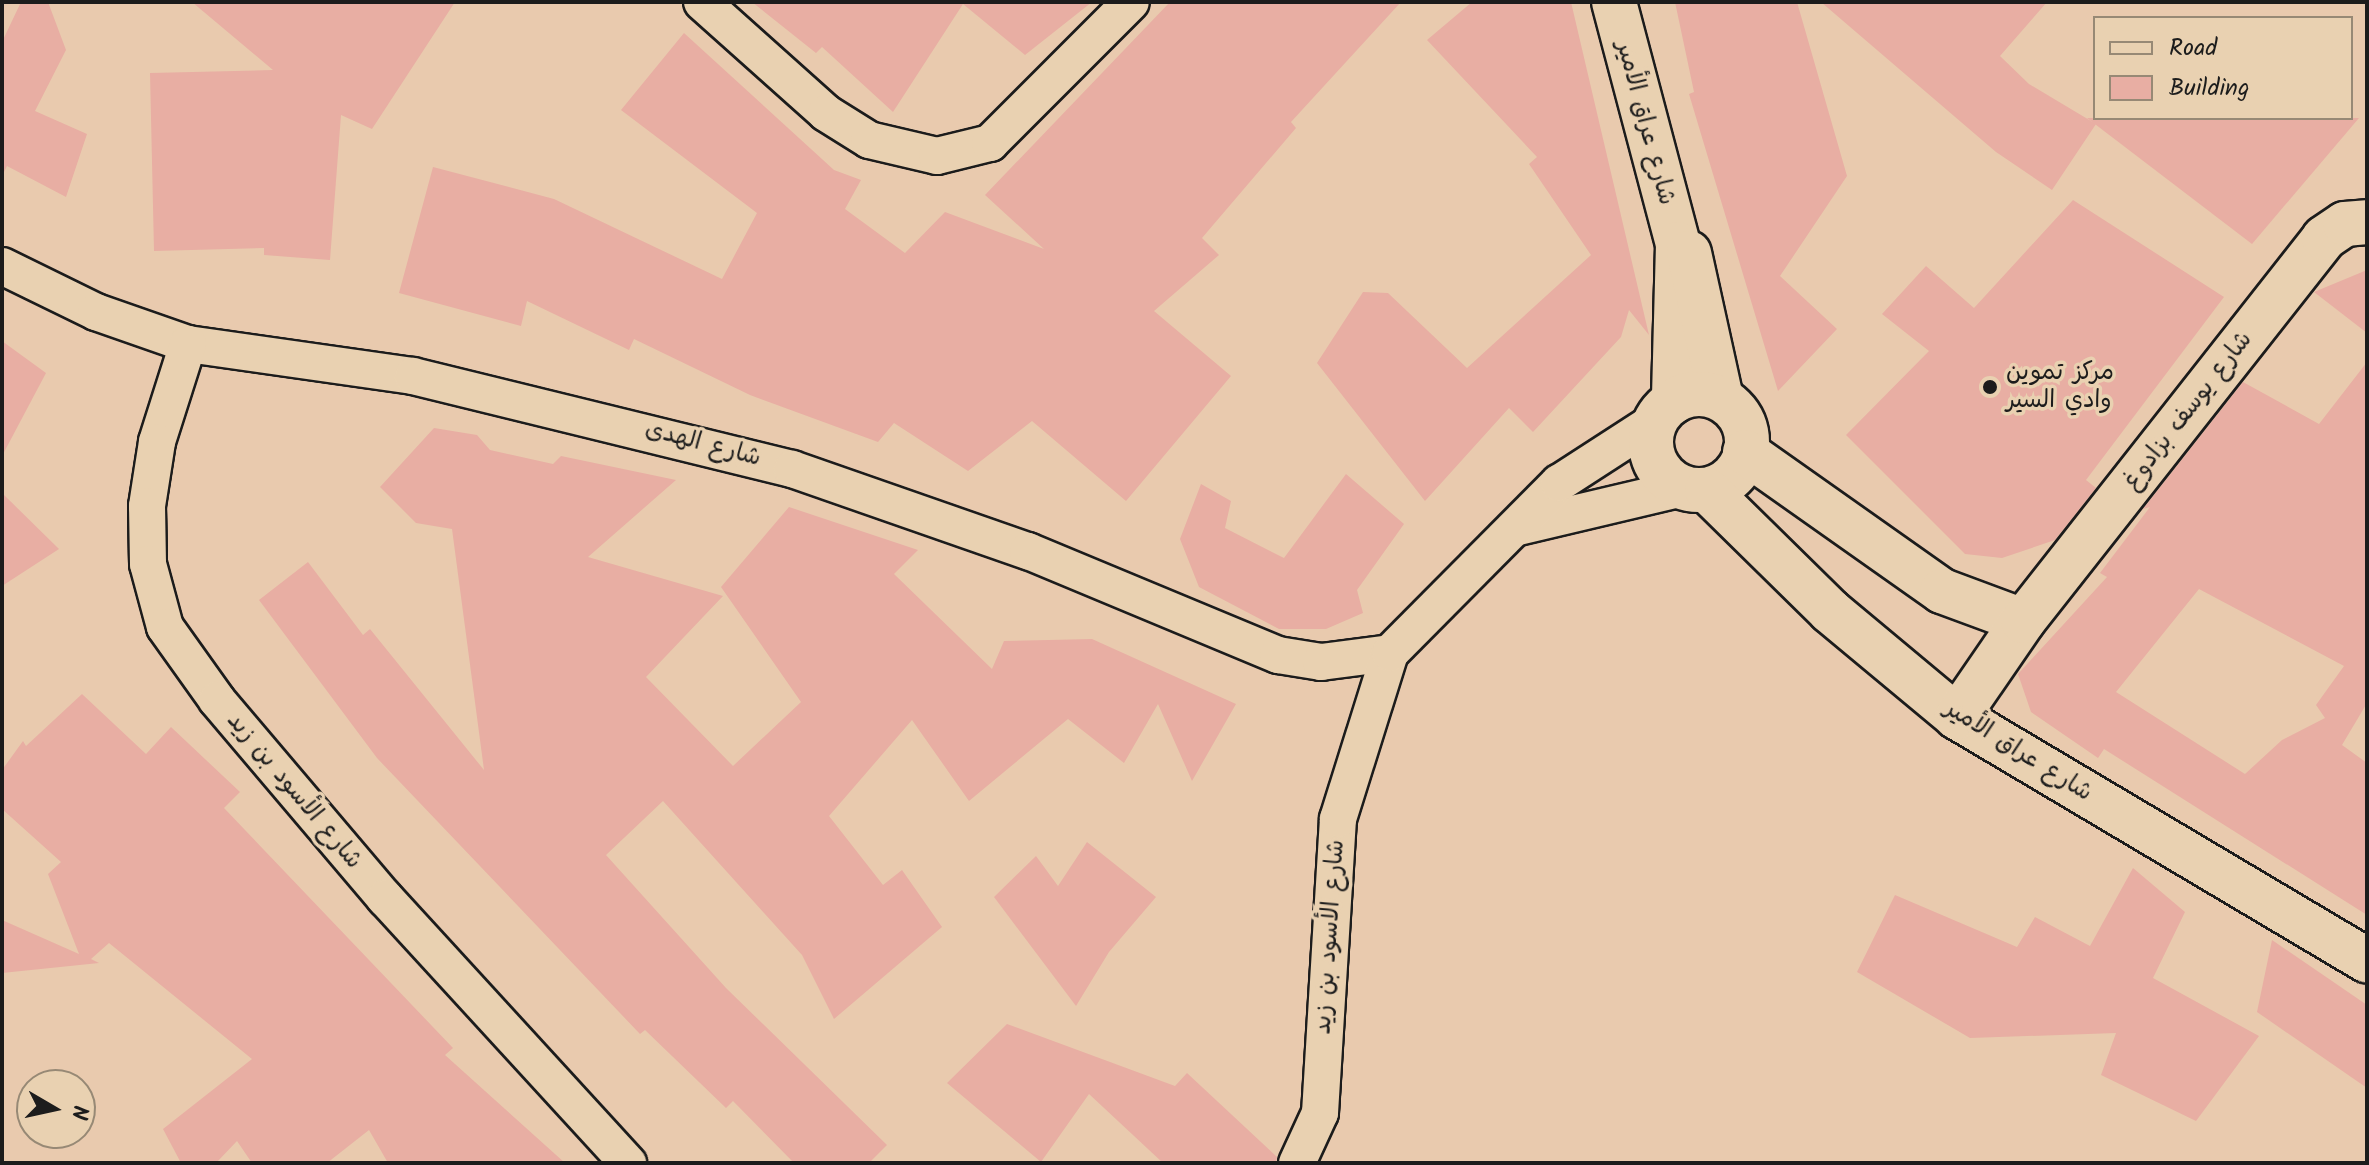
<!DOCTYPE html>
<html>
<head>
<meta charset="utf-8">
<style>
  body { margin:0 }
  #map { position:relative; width:2369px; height:1165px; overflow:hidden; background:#e9caae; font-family:Kalam,"Playpen Sans Arabic",sans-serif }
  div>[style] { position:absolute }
  .building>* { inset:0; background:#e8aea3 }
  .roads { filter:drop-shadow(2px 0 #1c1c1c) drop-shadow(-2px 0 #1c1c1c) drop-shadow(0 2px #1c1c1c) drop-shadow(0 -2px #1c1c1c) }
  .minor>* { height:36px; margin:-18px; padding:0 18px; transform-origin:18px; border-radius:18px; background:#e9d1b1 }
  .secondary>* { height:44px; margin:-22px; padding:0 22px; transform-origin:22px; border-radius:22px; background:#e9d1b1 }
  .secondary>.ring { margin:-22px; padding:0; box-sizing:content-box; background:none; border:44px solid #e9d1b1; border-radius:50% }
  .dots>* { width:22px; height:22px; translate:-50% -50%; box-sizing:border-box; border:4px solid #e9d1b1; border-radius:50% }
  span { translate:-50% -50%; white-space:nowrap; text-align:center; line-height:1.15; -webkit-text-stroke:7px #e9d1b1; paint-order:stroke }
  .street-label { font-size:24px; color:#1c1c1c }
  .poi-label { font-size:24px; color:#1c1c1c }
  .left { translate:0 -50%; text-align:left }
  .frame { position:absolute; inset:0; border:4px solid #1c1c1c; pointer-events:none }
  .legend { position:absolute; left:2093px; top:16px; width:260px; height:104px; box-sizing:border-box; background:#e9d1b1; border:2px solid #978975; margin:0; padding:10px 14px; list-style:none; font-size:24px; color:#1c1c1c }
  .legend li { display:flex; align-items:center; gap:16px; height:40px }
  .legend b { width:40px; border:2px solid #978975 }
  .north { position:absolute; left:16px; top:1069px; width:80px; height:80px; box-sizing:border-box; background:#e9d1b1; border:2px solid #978975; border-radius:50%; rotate:99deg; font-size:22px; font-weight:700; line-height:32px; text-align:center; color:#1c1c1c }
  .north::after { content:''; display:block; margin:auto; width:28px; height:36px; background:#1c1c1c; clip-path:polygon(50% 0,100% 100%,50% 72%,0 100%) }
</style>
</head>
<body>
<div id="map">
  <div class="building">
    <i style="clip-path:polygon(21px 2px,48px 2px,66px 50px,35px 111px,87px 134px,66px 197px,7px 166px,2px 176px,2px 42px)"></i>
    <i style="clip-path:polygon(192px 2px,455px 2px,372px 129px,341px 115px,330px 260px,264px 255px,264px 248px,154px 251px,150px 73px,273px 70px)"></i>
    <i style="clip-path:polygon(752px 2px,1092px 2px,1025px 55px,963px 4px,893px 112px,822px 47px,816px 53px)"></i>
    <i style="clip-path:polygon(1170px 2px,1401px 2px,1291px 122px,1296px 128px,1202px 238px,1219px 255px,1154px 311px,1231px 376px,1126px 501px,1032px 421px,968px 471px,894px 423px,878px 442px,750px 395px,634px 339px,629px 350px,527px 301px,521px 326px,399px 293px,433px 167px,554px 199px,722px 279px,757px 213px,621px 110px,684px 33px,834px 170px,861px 180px,845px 209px,905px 253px,945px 212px,1044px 249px,985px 195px)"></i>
    <i style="clip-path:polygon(1472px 2px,1571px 2px,1649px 335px,1629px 310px,1621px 337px,1533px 432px,1509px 408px,1425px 501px,1317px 363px,1363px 292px,1388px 293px,1467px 368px,1591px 255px,1529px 164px,1537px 157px,1427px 40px)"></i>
    <i style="clip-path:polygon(1675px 2px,1797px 2px,1847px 176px,1780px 276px,1837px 329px,1778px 391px,1689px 94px,1694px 92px)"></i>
    <i style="clip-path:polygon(1821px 2px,2047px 2px,2000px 56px,2029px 84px,2096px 124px,2052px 190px,1996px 152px)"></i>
    <i style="clip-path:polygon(2087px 118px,2359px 118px,2252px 244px)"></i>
    <i style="clip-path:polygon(2073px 200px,2224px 297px,2086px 480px,2096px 488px,2055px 540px,2002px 558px,1965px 554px,1846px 435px,1929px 351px,1882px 314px,1926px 266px,1974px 308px)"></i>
    <i style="clip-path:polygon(2367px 270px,2367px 333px,2314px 292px)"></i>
    <i style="clip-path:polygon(2px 341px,46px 373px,2px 456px)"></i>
    <i style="clip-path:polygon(evenodd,2367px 362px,2367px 703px,2342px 745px,2367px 763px,2367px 915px,2104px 749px,2098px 758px,2031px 712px,2018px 674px,2107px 577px,2100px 573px,2150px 507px,2143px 509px,2243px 382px,2319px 424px,2367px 362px,2199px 589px,2344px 666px,2316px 705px,2325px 718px,2282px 740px,2245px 774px,2116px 692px,2199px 589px)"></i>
    <i style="clip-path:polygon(434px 428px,477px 435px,490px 450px,553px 464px,561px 456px,676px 480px,588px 557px,723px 596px,646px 677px,733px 766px,801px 702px,721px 587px,789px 507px,918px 550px,894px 574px,992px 669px,1004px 641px,1092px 639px,1236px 704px,1192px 781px,1158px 704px,1124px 763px,1068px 719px,969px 801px,912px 720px,829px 816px,883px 885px,902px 870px,942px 927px,834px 1019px,802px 955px,663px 801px,606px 855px,726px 988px,887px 1145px,869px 1163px,794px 1163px,733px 1101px,726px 1108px,645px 1030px,640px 1034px,377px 758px,259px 600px,308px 562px,363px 635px,370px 629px,484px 770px,452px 529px,416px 523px,380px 487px)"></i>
    <i style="clip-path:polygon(1346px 474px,1404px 524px,1357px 590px,1363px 613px,1326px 629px,1279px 629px,1199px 587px,1180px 539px,1201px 484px,1231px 501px,1225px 528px,1284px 558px)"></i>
    <i style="clip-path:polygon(2px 493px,59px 549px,2px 586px)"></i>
    <i style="clip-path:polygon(82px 694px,146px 754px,171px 727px,240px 792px,224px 808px,453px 1048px,445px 1055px,565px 1163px,388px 1163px,369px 1130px,327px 1163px,252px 1163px,237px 1141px,216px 1163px,181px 1163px,163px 1129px,252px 1059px,109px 943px,91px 959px,99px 963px,2px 973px,2px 920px,79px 954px,48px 874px,61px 862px,2px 809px,2px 770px,23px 741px,26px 746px)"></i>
    <i style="clip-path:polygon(1087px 842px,1156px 897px,1109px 952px,1076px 1006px,994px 897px,1036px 856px,1058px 886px)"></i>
    <i style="clip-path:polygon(2133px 868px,2185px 912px,2153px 978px,2259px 1036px,2196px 1121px,2101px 1075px,2116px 1033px,1970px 1038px,1857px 972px,1895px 895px,2017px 947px,2035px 917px,2090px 946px)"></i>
    <i style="clip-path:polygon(2272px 940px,2367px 1005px,2367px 1088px,2257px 1012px)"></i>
    <i style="clip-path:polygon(1007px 1024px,1175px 1086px,1187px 1073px,1277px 1157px,1276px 1163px,1163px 1163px,1089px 1094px,1041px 1162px,947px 1083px)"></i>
  </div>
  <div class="roads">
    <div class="minor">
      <i style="left:702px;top:2px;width:166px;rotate:41.8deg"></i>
      <i style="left:826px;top:113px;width:51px;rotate:32.1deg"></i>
      <i style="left:869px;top:140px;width:70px;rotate:13.2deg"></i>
      <i style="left:937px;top:156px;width:55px;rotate:-13.8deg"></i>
      <i style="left:990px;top:143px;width:199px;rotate:-45deg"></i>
      <i style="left:2px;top:266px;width:105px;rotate:26.1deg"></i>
      <i style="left:96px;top:312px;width:97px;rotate:19.2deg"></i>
      <i style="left:188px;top:344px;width:227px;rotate:8.1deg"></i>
      <i style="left:413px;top:376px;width:390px;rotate:13.8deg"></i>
      <i style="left:792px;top:469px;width:250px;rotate:19.2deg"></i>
      <i style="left:1028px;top:551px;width:271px;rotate:22.6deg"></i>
      <i style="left:1278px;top:655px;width:44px;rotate:9.2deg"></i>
      <i style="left:1321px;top:662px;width:70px;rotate:-7.4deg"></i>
      <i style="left:188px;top:344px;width:103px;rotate:107.6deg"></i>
      <i style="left:157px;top:442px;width:65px;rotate:98.9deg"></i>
      <i style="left:147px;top:506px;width:58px;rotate:89deg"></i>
      <i style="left:148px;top:564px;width:65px;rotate:74.9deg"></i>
      <i style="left:165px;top:627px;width:90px;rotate:54.5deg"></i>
      <i style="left:217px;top:700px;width:260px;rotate:49.7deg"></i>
      <i style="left:385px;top:898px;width:360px;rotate:47.5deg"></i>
      <i style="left:1518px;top:527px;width:170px;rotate:-13.3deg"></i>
      <i style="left:1297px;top:1163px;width:55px;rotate:-65.3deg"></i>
      <i style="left:1320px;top:1113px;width:295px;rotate:-86.5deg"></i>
      <i style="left:1338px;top:819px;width:174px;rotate:-72.6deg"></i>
      <i style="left:1390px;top:653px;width:240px;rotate:-45.2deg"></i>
      <i style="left:1559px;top:483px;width:114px;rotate:-32.9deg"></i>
    </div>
    <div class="secondary">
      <i style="left:1614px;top:2px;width:250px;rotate:75.2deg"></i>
      <i style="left:1678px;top:244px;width:157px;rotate:91.5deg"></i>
      <i style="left:1689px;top:253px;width:149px;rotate:77.6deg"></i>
      <i class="ring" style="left:1651px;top:394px;width:52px;height:52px"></i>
      <i style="left:1745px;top:452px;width:241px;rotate:35.2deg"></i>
      <i style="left:1942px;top:591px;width:86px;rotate:20.3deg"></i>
      <i style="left:1707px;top:490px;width:173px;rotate:44.5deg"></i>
      <i style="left:1830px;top:611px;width:165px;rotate:39.8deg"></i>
      <i style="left:1957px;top:717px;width:477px;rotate:30.7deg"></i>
      <i style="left:1957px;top:717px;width:116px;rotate:-55.5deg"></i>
      <i style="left:2023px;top:621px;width:487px;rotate:-51.8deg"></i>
      <i style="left:2324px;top:238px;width:25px;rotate:-34deg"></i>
      <i style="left:2345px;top:224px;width:22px;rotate:-5deg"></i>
    </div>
  </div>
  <div class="dots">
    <i style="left:1990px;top:387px;background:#1c1c1c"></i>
  </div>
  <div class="street-label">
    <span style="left:1645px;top:123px;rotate:75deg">شارع عراق الأمير</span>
    <span style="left:2188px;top:411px;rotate:-52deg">شارع يوسف بزادوغ</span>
    <span style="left:703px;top:444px;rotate:15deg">شارع الهدى</span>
    <span style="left:2018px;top:751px;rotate:32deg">شارع عراق الأمير</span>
    <span style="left:294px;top:791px;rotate:50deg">شارع الأسود بن زيد</span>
    <span style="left:1330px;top:937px;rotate:-86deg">شارع الأسود بن زيد</span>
  </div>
  <div class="poi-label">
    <span class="left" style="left:2006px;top:387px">مركز تموين<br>وادي السير</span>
  </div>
  <div class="frame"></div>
  <ul class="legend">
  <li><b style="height:10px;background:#e9d1b1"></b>Road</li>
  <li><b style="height:22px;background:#e8aea3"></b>Building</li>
  </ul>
  <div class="north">N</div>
</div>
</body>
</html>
